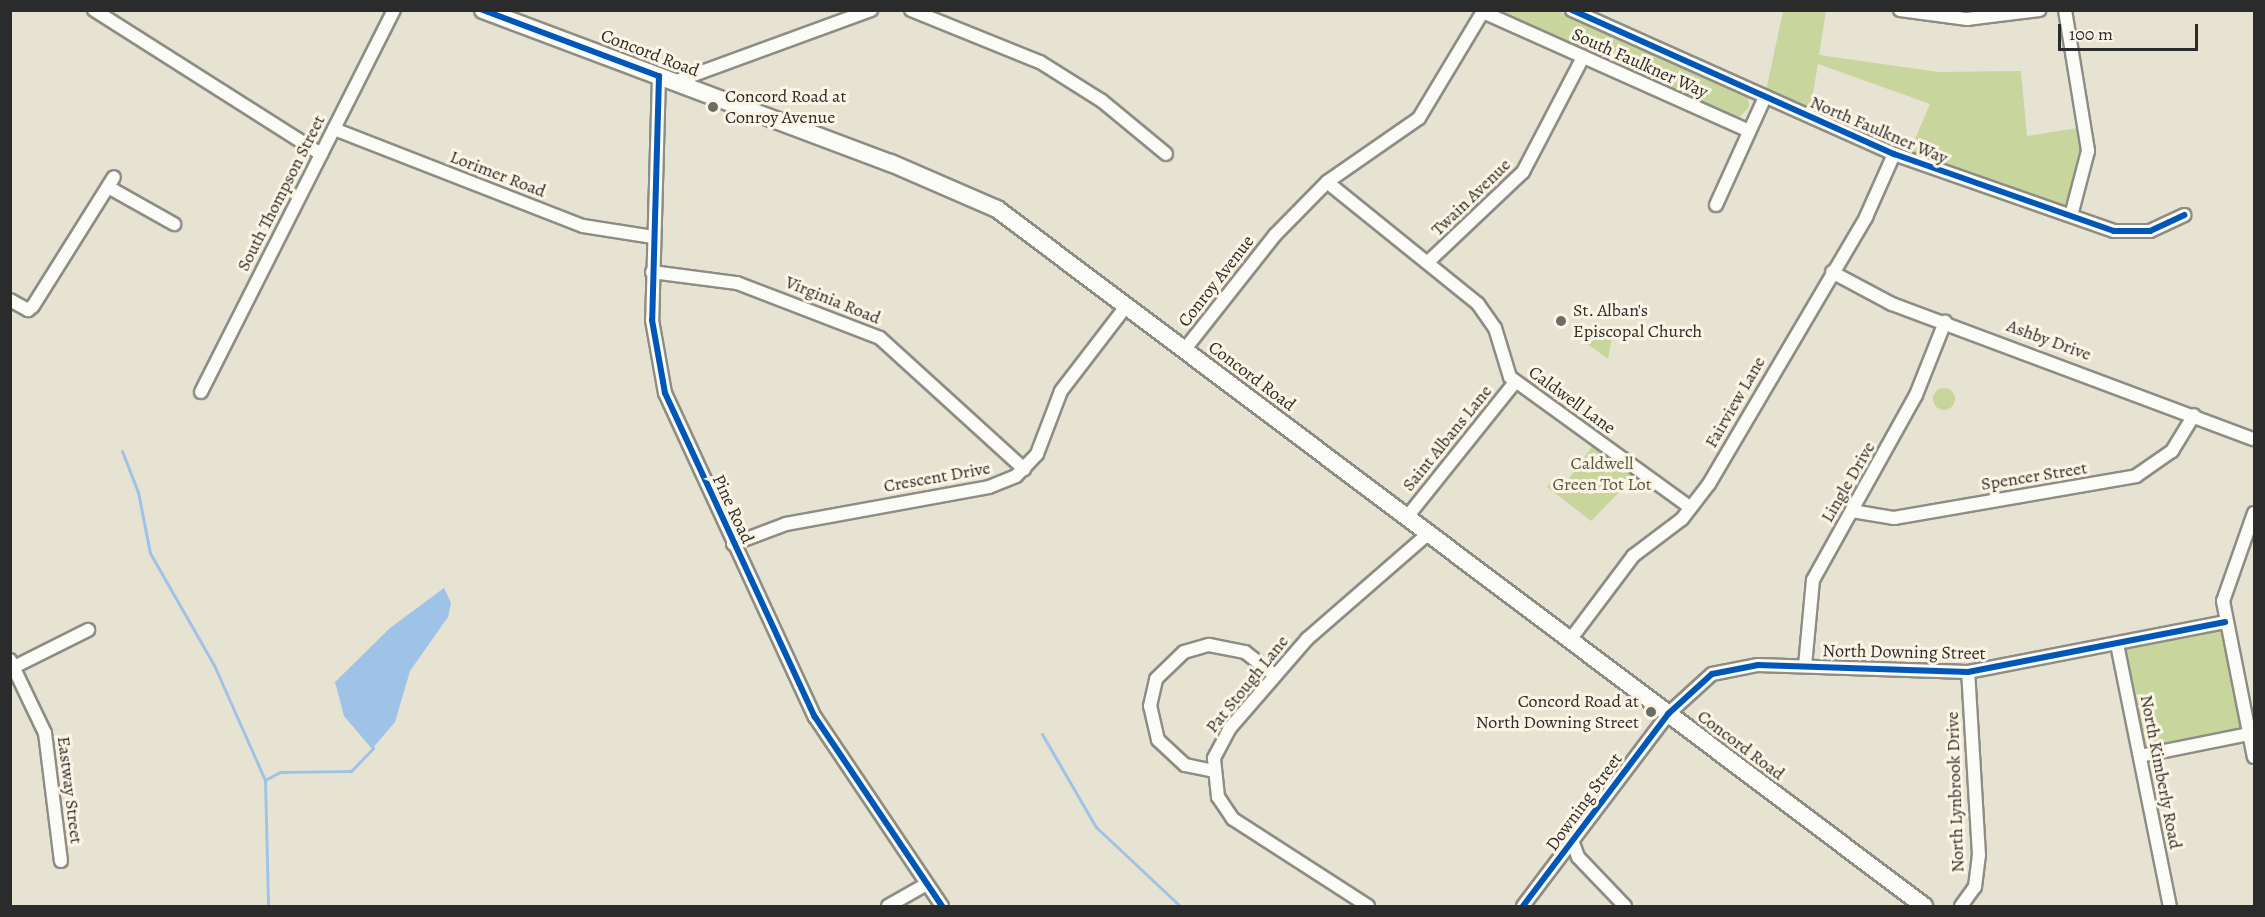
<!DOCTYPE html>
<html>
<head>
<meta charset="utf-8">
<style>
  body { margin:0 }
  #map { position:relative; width:2265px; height:917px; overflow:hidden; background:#e7e3d3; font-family:Alegreya,serif }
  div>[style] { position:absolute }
  .green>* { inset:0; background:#c8d59c }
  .round { border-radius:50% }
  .water>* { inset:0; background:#9fc3e7 }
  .stream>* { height:3px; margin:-1.5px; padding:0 1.5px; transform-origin:1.5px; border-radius:1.5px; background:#9fc3e7 }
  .roads { filter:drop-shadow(2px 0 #8e8d85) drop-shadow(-2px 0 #8e8d85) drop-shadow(0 2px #8e8d85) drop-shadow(0 -2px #8e8d85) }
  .minor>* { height:12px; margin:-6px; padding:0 6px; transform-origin:6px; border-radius:6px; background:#fbfbf8 }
  .major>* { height:16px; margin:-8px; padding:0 8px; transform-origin:8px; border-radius:8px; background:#fbfbf8 }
  .cycleway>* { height:6px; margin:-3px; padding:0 3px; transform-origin:3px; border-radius:3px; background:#0057b8 }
  .dots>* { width:16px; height:16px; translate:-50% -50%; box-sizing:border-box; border:3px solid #fcf5e5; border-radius:50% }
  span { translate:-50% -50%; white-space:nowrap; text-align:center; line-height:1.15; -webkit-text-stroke:6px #fcf5e5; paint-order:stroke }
  .street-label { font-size:18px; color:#2b2b2b }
  .poi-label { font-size:18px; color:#2b2b2b }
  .left { translate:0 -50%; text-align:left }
  .right { translate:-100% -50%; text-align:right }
  .park-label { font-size:18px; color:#535a3f }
  .frame { position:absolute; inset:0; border:12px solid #2b2b2b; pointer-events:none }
  .scale { position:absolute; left:2058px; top:24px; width:140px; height:27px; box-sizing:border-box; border:3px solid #2b2b2b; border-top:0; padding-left:8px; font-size:18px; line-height:21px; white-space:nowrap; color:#2b2b2b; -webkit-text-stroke:4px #fcf5e5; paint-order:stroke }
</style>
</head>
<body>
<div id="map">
  <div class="green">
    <i style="clip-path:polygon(1496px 11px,1558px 11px,1748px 95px,1749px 107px,1737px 120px)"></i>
    <i style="clip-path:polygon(1783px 11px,1826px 11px,1819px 55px,1939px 72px,2021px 71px,2027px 136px,2084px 127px,2070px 215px,1907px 158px,1930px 104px,1818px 64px,1809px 116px,1765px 96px)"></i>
    <i style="clip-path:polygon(1586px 326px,1597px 333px,1613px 332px,1608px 359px,1578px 337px)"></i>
    <i class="round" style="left:1933px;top:388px;width:22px;height:22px"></i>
    <i style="clip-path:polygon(1597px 440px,1639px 472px,1591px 521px,1547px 487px,1552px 480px,1565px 484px)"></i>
    <i style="clip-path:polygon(2224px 624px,2247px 733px,2141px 754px,2118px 645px)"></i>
  </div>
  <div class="water">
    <i style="clip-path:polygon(444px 588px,451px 603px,448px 617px,410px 671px,395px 722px,372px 749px,344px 716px,335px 682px,390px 628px)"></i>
  </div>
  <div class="stream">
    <i style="left:122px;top:451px;width:44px;rotate:68.7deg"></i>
    <i style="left:138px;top:492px;width:62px;rotate:78.9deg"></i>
    <i style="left:150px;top:553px;width:129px;rotate:60.3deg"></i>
    <i style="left:214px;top:665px;width:126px;rotate:66.1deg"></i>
    <i style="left:265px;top:780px;width:126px;rotate:88.6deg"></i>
    <i style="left:1042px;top:734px;width:108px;rotate:59.9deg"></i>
    <i style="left:1096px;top:827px;width:115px;rotate:43.2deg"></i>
    <i style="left:265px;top:780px;width:17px;rotate:-28deg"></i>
    <i style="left:280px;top:772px;width:71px;rotate:-0.8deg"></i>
    <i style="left:351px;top:771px;width:32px;rotate:-46deg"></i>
  </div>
  <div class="roads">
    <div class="minor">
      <i style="left:94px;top:10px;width:269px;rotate:32.4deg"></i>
      <i style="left:911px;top:10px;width:139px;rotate:22deg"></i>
      <i style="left:1040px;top:62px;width:73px;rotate:32.2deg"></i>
      <i style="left:1102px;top:101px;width:83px;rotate:39.6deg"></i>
      <i style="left:1572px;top:10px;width:353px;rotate:24.1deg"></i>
      <i style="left:1894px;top:154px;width:233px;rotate:19.3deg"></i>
      <i style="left:2114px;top:231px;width:36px"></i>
      <i style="left:2150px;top:231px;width:38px;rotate:-25deg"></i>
      <i style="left:1900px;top:10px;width:68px;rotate:7.7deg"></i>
      <i style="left:1967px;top:19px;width:73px;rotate:-7.1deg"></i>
      <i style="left:2065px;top:10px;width:143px;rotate:80.7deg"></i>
      <i style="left:2088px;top:151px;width:67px;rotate:104.7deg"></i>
      <i style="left:1483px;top:12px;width:291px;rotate:24.1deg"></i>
      <i style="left:659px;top:76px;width:244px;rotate:91.6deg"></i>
      <i style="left:652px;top:320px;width:74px;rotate:79.9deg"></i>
      <i style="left:665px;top:393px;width:357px;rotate:65.2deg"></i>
      <i style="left:815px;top:717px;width:228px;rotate:56.1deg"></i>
      <i style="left:674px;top:82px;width:210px;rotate:-20.1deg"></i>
      <i style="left:334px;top:129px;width:267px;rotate:21.3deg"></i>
      <i style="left:583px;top:226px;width:71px;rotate:8.9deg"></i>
      <i style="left:1327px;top:182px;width:194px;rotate:38.9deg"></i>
      <i style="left:1478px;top:304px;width:29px;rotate:55deg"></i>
      <i style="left:1495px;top:328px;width:51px;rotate:73deg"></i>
      <i style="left:1510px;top:377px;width:223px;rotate:35.9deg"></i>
      <i style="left:108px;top:187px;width:76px;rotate:29.3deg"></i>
      <i style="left:1716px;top:205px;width:119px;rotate:-65.6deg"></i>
      <i style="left:1428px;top:262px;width:131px;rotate:-43.5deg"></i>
      <i style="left:1523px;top:172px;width:130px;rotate:-62.4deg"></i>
      <i style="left:652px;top:272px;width:86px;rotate:7.4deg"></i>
      <i style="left:737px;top:283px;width:153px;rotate:21deg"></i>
      <i style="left:880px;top:338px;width:195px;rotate:42.3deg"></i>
      <i style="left:1832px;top:272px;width:68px;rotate:28.1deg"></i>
      <i style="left:1892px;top:304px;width:386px;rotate:20.5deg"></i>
      <i style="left:10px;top:300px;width:21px;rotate:29deg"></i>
      <i style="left:28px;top:310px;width:6px;rotate:-39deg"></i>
      <i style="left:33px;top:306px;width:152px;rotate:-57.9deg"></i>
      <i style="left:1185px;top:349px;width:145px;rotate:-51.7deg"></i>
      <i style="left:1275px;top:235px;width:74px;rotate:-45.5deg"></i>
      <i style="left:1327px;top:182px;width:112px;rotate:-34.8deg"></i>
      <i style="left:1419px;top:118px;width:126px;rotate:-59deg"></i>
      <i style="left:201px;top:392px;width:428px;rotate:-63.2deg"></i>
      <i style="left:1852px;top:511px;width:43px;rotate:9.5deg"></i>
      <i style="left:1894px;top:518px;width:246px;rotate:-9.8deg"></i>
      <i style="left:2136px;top:476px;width:44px;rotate:-34.8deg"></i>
      <i style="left:2172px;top:451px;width:42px;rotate:-58.6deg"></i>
      <i style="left:2254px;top:513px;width:93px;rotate:109.4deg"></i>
      <i style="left:2223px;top:601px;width:159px;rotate:78.8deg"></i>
      <i style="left:1407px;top:517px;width:173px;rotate:-51.3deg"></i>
      <i style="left:733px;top:544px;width:57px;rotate:-20.7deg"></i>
      <i style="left:786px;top:524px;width:206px;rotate:-10.3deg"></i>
      <i style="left:989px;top:487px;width:29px;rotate:-22deg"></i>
      <i style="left:1016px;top:476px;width:30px;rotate:-46deg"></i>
      <i style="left:1037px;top:454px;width:67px;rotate:-69.1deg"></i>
      <i style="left:1061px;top:391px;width:108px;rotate:-52.5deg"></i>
      <i style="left:1570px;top:640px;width:105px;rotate:-53.1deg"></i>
      <i style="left:1633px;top:556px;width:61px;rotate:-37.1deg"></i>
      <i style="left:1682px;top:519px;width:44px;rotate:-52.4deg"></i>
      <i style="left:1709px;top:484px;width:310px;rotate:-59.5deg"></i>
      <i style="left:1866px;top:217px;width:69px;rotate:-66deg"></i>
      <i style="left:2117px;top:644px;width:267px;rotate:78.6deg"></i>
      <i style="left:10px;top:660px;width:81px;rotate:64.4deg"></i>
      <i style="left:45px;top:733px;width:129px;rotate:82.9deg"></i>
      <i style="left:1805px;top:666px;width:86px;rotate:-84.7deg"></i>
      <i style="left:1813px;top:580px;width:212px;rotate:-60.9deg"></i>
      <i style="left:1916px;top:395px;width:79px;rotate:-68.3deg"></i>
      <i style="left:14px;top:667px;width:83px;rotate:-26.6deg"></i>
      <i style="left:2140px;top:756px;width:116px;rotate:-11.4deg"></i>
      <i style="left:1214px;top:771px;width:30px;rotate:-168deg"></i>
      <i style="left:1185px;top:765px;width:37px;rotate:-137deg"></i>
      <i style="left:1158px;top:740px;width:35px;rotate:-103deg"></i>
      <i style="left:1150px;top:706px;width:28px;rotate:-77deg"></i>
      <i style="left:1156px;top:679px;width:39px;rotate:-44deg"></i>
      <i style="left:1184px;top:652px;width:26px;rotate:-16deg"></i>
      <i style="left:1209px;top:645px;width:37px;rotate:11deg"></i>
      <i style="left:1245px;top:652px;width:37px;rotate:38deg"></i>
      <i style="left:1573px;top:843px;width:15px;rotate:70deg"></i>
      <i style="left:1578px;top:857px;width:68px;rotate:46.2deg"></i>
      <i style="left:888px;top:906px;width:43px;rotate:-29.6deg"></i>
      <i style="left:1368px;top:906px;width:161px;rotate:-147.2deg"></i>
      <i style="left:1233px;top:819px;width:27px;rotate:-124deg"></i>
      <i style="left:1218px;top:797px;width:39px;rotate:-96deg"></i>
      <i style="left:1214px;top:758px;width:34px;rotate:-62deg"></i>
      <i style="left:1230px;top:728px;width:118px;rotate:-49.1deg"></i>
      <i style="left:1307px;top:639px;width:162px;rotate:-41deg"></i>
      <i style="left:1523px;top:906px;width:241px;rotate:-52.9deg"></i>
      <i style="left:1668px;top:714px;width:59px;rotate:-42.3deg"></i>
      <i style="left:1712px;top:674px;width:47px;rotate:-11.1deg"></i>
      <i style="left:1758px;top:665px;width:210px;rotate:1.9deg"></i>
      <i style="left:1968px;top:672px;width:262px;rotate:-11deg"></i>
      <i style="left:1961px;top:906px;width:24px;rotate:-54deg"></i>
      <i style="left:1975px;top:887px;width:32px;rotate:-83deg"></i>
      <i style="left:1979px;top:855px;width:183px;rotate:-93.4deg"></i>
    </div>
    <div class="major">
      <i style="left:483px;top:10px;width:436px;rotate:20.6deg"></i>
      <i style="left:891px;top:163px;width:116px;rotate:23.5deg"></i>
      <i style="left:997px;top:209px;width:1160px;rotate:36.94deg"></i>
    </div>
  </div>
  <div class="cycleway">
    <i style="left:483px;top:10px;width:188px;rotate:20.6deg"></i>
    <i style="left:659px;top:76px;width:244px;rotate:91.6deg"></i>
    <i style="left:652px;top:320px;width:74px;rotate:79.9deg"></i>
    <i style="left:665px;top:393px;width:357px;rotate:65.2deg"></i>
    <i style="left:815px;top:717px;width:228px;rotate:56.1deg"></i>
    <i style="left:1572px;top:10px;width:353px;rotate:24.1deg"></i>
    <i style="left:1894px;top:154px;width:233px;rotate:19.3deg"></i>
    <i style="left:2114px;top:231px;width:36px"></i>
    <i style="left:2150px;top:231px;width:38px;rotate:-25deg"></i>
    <i style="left:1523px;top:906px;width:241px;rotate:-52.9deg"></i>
    <i style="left:1668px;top:714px;width:59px;rotate:-42.3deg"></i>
    <i style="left:1712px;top:674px;width:47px;rotate:-11.1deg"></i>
    <i style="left:1758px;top:665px;width:210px;rotate:1.9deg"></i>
    <i style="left:1968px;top:672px;width:262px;rotate:-11deg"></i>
  </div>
  <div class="dots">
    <i style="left:713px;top:107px;background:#6d6b66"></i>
    <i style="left:1561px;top:321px;background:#6d6b66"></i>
    <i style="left:1651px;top:712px;background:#6d6b66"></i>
  </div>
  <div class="street-label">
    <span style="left:650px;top:53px;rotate:21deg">Concord Road</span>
    <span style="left:1640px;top:63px;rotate:24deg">South Faulkner Way</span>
    <span style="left:1879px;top:130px;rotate:23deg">North Faulkner Way</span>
    <span style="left:498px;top:174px;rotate:21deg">Lorimer Road</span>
    <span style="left:281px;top:193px;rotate:-63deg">South Thompson Street</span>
    <span style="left:1471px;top:197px;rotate:-44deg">Twain Avenue</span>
    <span style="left:1216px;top:281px;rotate:-52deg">Conroy Avenue</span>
    <span style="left:833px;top:300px;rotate:22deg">Virginia Road</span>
    <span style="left:2049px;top:340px;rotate:20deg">Ashby Drive</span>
    <span style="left:1252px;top:376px;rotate:37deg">Concord Road</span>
    <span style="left:1572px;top:400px;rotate:36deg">Caldwell Lane</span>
    <span style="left:1735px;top:402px;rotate:-60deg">Fairview Lane</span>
    <span style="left:1447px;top:438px;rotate:-51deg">Saint Albans Lane</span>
    <span style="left:2034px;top:476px;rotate:-9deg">Spencer Street</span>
    <span style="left:937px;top:477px;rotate:-10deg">Crescent Drive</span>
    <span style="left:1848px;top:482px;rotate:-60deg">Lingle Drive</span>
    <span style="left:733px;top:509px;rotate:65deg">Pine Road</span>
    <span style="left:1904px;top:652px;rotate:1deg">North Downing Street</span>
    <span style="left:1247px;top:684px;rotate:-51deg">Pat Stough Lane</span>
    <span style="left:1741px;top:745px;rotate:37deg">Concord Road</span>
    <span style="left:2161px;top:772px;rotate:79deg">North Kimberly Road</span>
    <span style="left:70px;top:790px;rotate:83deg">Eastway Street</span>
    <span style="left:1955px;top:792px;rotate:-92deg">North Lynbrook Drive</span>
    <span style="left:1584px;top:802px;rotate:-54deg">Downing Street</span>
  </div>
  <div class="poi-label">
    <span class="left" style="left:725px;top:107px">Concord Road at<br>Conroy Avenue</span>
    <span class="left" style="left:1573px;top:321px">St. Alban's<br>Episcopal Church</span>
    <span class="right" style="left:1639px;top:712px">Concord Road at<br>North Downing Street</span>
  </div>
  <div class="park-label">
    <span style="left:1602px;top:474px">Caldwell<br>Green Tot Lot</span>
  </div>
  <div class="frame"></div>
  <div class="scale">100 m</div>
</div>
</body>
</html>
